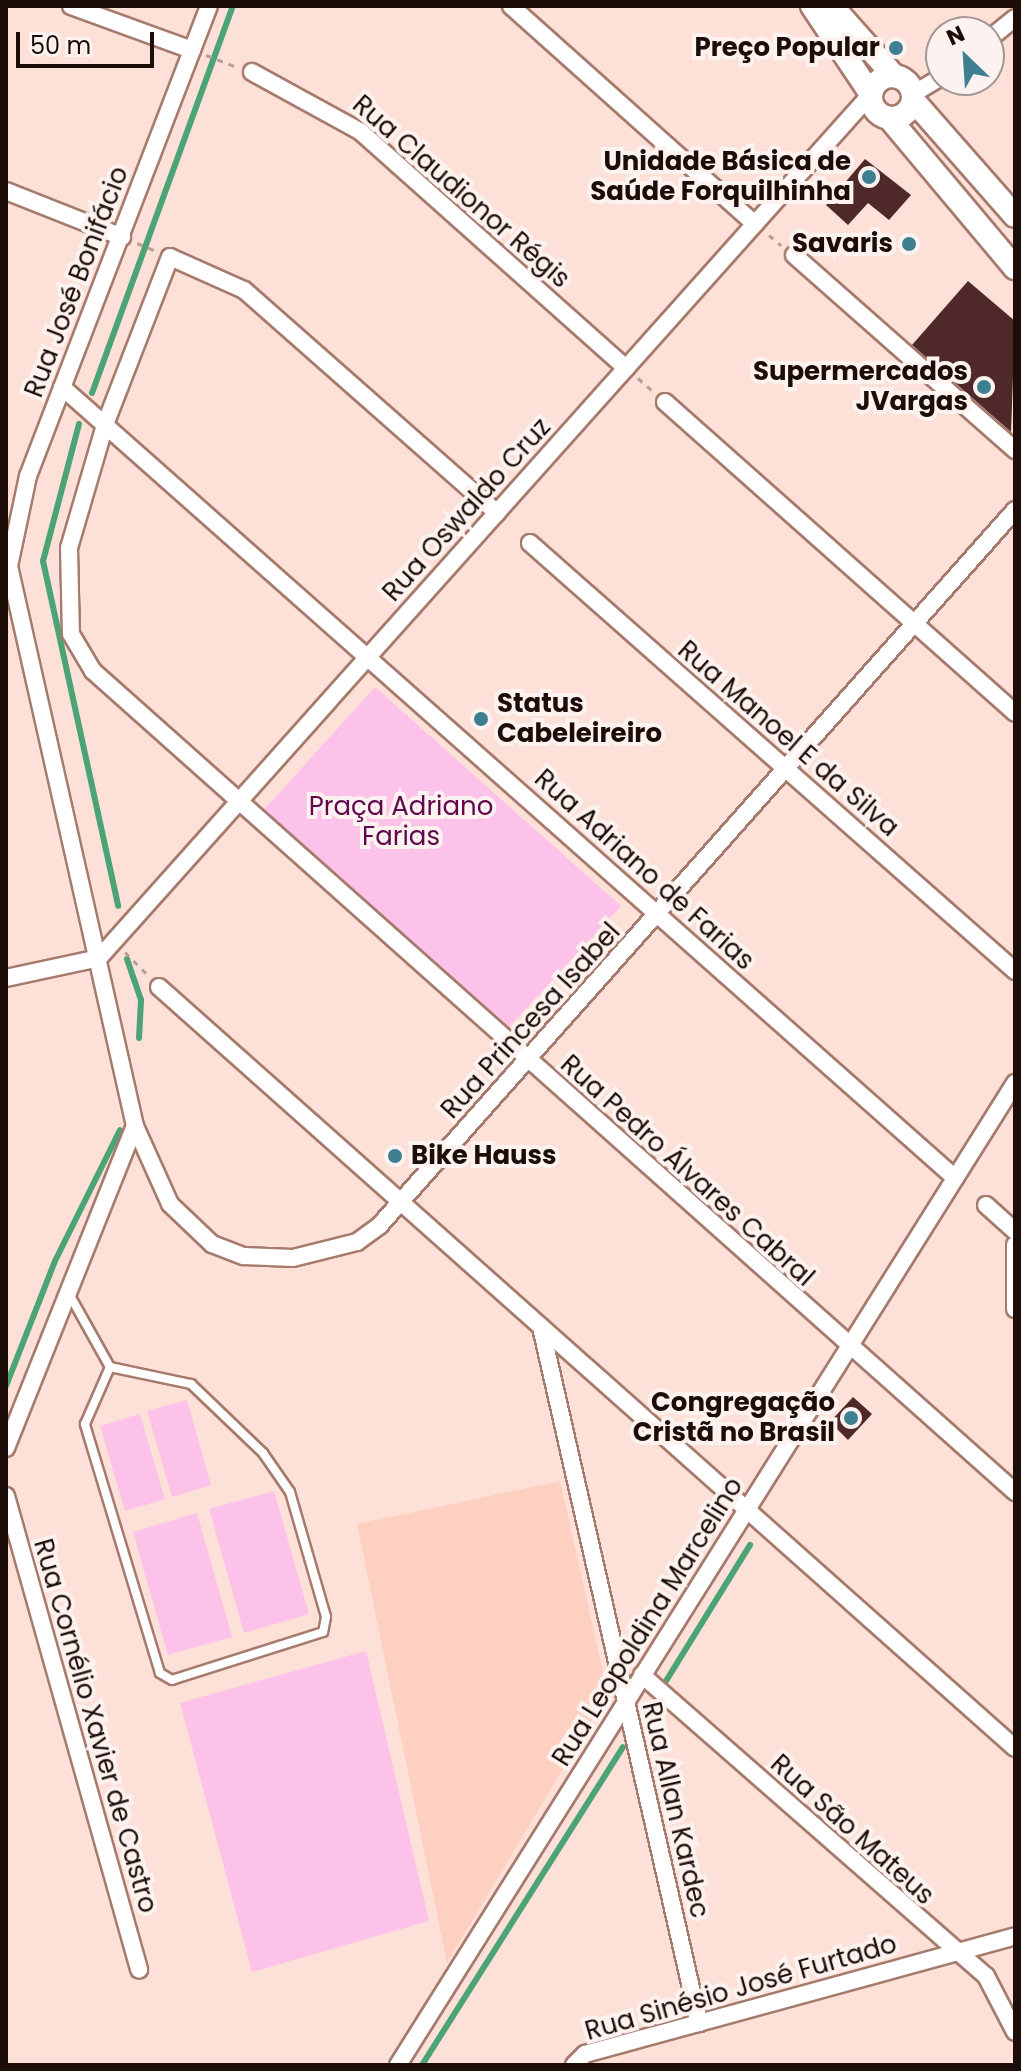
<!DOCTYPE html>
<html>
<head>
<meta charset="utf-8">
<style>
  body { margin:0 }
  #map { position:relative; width:1021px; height:2071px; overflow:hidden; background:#fde0d7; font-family:Poppins,sans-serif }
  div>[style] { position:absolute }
  .built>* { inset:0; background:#fdd0c2 }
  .green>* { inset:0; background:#fcc2e9 }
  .stream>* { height:6px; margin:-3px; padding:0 3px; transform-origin:3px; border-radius:3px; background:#4ba376 }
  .building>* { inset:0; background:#4f282a }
  .path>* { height:3px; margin-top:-1.5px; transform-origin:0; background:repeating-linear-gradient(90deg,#b89f97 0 6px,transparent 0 12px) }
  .roads { filter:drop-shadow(2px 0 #a67a6c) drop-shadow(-2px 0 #a67a6c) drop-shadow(0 2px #a67a6c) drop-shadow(0 -2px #a67a6c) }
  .service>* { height:8px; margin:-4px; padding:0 4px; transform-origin:4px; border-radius:4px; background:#fff }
  .minor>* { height:16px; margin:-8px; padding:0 8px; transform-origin:8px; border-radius:8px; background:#fff }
  .secondary>* { height:22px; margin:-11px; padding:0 11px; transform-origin:11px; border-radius:11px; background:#fff }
  .secondary>.ring { margin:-11px; padding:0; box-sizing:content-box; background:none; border:22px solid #fff; border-radius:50% }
  .dots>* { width:22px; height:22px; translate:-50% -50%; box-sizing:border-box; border:4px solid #fcf2ef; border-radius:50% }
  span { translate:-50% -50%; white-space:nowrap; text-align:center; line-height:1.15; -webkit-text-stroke:8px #fcf2ef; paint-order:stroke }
  .poi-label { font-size:26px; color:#1d0d08; font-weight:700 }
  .right { translate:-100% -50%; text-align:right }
  .left { translate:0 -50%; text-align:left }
  .street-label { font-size:26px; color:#1d0d08 }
  .park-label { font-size:26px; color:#60074e }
  .frame { position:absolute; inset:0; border:8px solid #1d0d08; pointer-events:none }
  .north { position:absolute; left:925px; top:16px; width:80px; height:80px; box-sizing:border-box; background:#fcf2ef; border:2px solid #a39693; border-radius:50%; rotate:335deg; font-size:22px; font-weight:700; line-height:32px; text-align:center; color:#1d0d08 }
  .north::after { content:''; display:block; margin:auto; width:28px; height:36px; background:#3e8092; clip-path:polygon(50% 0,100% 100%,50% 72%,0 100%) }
  .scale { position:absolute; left:16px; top:32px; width:138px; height:36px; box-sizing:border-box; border:4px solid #1d0d08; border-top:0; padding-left:10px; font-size:24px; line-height:28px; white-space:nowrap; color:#1d0d08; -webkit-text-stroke:6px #fcf2ef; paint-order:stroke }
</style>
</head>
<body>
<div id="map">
  <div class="built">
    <i style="clip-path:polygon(560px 1481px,608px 1694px,447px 1963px,357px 1524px)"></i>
  </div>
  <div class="green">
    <i style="clip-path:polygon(375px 687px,621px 906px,509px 1027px,262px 812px)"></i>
    <i style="clip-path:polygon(187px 1400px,211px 1485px,172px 1497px,147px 1411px)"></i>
    <i style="clip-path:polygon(140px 1414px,165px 1499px,125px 1511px,100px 1426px)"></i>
    <i style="clip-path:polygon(274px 1491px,309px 1614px,244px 1633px,209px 1509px)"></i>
    <i style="clip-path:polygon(197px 1513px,232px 1637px,168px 1655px,133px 1532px)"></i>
    <i style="clip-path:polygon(366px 1651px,429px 1921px,252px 1972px,180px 1703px)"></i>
  </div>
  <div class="stream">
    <i style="left:92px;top:393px;width:412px;rotate:-70deg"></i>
    <i style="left:79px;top:424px;width:142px;rotate:104.7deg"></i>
    <i style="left:43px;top:561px;width:353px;rotate:77.7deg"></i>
    <i style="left:127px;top:959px;width:43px;rotate:71.1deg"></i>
    <i style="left:141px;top:1000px;width:38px;rotate:93deg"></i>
    <i style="left:6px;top:1386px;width:134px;rotate:-68.6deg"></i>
    <i style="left:55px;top:1261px;width:146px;rotate:-63.6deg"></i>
    <i style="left:666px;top:1681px;width:160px;rotate:-58.3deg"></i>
    <i style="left:422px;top:2065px;width:376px;rotate:-57.7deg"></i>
  </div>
  <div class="building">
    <i style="clip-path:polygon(865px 159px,911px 195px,889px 220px,868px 203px,848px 225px,826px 205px)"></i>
    <i style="clip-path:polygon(968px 281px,1015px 321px,1011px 432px,912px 345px)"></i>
    <i style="clip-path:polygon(853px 1397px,872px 1414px,848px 1440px,830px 1422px)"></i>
  </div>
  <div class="path">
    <i style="left:206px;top:55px;width:33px;rotate:21deg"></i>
    <i style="left:769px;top:235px;width:16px;rotate:40deg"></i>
    <i style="left:137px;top:243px;width:21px;rotate:23deg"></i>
    <i style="left:638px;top:378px;width:21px;rotate:41deg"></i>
    <i style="left:125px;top:952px;width:33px;rotate:45deg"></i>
  </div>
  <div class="roads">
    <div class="service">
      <i style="left:68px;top:1292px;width:86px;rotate:60.8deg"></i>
      <i style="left:110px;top:1367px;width:83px;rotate:11.9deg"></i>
      <i style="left:191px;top:1384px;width:100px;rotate:43.8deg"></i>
      <i style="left:263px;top:1453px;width:47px;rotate:55.3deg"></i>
      <i style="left:290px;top:1492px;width:130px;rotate:73.9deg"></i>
      <i style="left:326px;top:1617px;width:15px;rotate:101deg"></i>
      <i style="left:323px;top:1632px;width:158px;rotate:162.4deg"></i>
      <i style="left:172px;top:1680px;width:14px;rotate:-150deg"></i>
      <i style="left:160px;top:1673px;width:260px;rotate:-106.8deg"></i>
      <i style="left:85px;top:1424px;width:62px;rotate:-66.3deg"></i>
    </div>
    <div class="minor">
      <i style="left:71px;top:6px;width:129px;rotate:20deg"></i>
      <i style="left:209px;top:6px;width:504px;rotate:111.06deg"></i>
      <i style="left:28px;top:476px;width:92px;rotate:101.9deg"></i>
      <i style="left:9px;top:566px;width:574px;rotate:77.32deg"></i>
      <i style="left:135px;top:1126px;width:85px;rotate:65.8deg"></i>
      <i style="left:170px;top:1204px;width:58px;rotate:43.6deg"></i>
      <i style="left:212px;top:1244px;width:34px;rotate:21deg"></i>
      <i style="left:244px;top:1256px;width:49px;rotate:2.3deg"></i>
      <i style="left:293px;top:1258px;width:66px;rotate:-14deg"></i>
      <i style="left:357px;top:1242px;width:29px;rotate:-36deg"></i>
      <i style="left:380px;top:1225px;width:956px;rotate:-48.39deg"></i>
      <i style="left:511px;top:6px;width:327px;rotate:41.8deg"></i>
      <i style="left:989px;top:39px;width:33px;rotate:-39deg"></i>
      <i style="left:252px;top:72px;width:124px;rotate:28.8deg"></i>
      <i style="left:361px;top:132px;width:355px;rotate:41.7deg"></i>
      <i style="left:913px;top:94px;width:33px;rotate:-31deg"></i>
      <i style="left:6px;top:191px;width:125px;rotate:21.6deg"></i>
      <i style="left:794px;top:255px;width:295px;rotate:41.4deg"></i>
      <i style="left:62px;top:387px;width:1193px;rotate:41.53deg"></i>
      <i style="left:665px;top:402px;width:468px;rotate:41.6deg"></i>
      <i style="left:497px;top:513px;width:337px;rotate:-138.6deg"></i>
      <i style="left:244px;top:290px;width:81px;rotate:-156deg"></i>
      <i style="left:170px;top:257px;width:180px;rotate:111.2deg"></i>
      <i style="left:105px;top:425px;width:128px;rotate:106.3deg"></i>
      <i style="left:69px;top:548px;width:86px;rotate:88.7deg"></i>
      <i style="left:71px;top:634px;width:43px;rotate:59.3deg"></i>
      <i style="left:93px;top:671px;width:1235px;rotate:41.68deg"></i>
      <i style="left:530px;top:543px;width:647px;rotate:41.43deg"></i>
      <i style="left:99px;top:958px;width:1159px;rotate:-48.22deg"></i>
      <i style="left:6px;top:978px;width:95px;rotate:-12.1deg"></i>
      <i style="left:159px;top:987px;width:1145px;rotate:41.64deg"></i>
      <i style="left:986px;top:1205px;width:39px;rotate:42deg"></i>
      <i style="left:1015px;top:1245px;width:64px;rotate:90deg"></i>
      <i style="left:541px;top:1327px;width:714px;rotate:77.21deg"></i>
      <i style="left:6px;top:1448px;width:347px;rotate:-68.2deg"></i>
      <i style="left:6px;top:1496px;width:492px;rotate:74.3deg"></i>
      <i style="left:642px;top:1675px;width:457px;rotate:41.2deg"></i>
      <i style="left:986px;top:1976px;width:63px;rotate:62.6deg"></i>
      <i style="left:398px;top:2065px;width:1160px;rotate:-57.86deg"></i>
      <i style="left:574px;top:2065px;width:16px;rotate:-45deg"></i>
      <i style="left:585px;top:2054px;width:446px;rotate:-15.3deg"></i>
    </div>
    <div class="secondary">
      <i style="left:812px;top:6px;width:106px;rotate:56.2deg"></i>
      <i style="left:832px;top:6px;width:94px;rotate:48.5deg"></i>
      <i class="ring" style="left:871px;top:76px;width:20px;height:20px"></i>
      <i style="left:913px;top:100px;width:154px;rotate:48.7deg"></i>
      <i style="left:889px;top:118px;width:196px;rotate:50deg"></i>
    </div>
  </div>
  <div class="dots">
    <i style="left:896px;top:48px;background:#3e8092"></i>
    <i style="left:869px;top:177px;background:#3e8092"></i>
    <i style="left:909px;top:244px;background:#3e8092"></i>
    <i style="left:984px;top:387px;background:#3e8092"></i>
    <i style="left:481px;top:719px;background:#3e8092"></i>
    <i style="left:395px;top:1156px;background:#3e8092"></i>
    <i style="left:851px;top:1418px;background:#3e8092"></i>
  </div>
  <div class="poi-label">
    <span class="right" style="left:880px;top:48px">Preço Popular</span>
    <span class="right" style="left:851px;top:177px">Unidade Básica de<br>Saúde Forquilhinha</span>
    <span class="right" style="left:893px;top:244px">Savaris</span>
    <span class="right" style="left:968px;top:387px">Supermercados<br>JVargas</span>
    <span class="left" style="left:497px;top:719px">Status<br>Cabeleireiro</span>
    <span class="left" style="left:411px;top:1156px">Bike Hauss</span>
    <span class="right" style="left:835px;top:1418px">Congregação<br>Cristã no Brasil</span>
  </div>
  <div class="street-label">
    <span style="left:461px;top:192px;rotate:41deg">Rua Claudionor Régis</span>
    <span style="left:77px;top:282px;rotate:-69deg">Rua José Bonifácio</span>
    <span style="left:467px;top:510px;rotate:-48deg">Rua Oswaldo Cruz</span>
    <span style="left:788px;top:739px;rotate:41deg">Rua Manoel E da Silva</span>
    <span style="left:644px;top:870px;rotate:42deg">Rua Adriano de Farias</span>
    <span style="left:531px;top:1021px;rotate:-48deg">Rua Princesa Isabel</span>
    <span style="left:687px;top:1171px;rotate:42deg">Rua Pedro Álvares Cabral</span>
    <span style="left:648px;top:1622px;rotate:-58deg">Rua Leopoldina Marcelino</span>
    <span style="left:95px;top:1726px;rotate:74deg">Rua Cornélio Xavier de Castro</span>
    <span style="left:675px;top:1810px;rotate:77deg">Rua Allan Kardec</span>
    <span style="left:852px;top:1830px;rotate:42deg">Rua São Mateus</span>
    <span style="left:741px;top:1988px;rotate:-16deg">Rua Sinésio José Furtado</span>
  </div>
  <div class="park-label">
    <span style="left:401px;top:822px">Praça Adriano<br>Farias</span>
  </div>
  <div class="frame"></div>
  <div class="north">N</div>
  <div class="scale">50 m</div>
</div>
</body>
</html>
